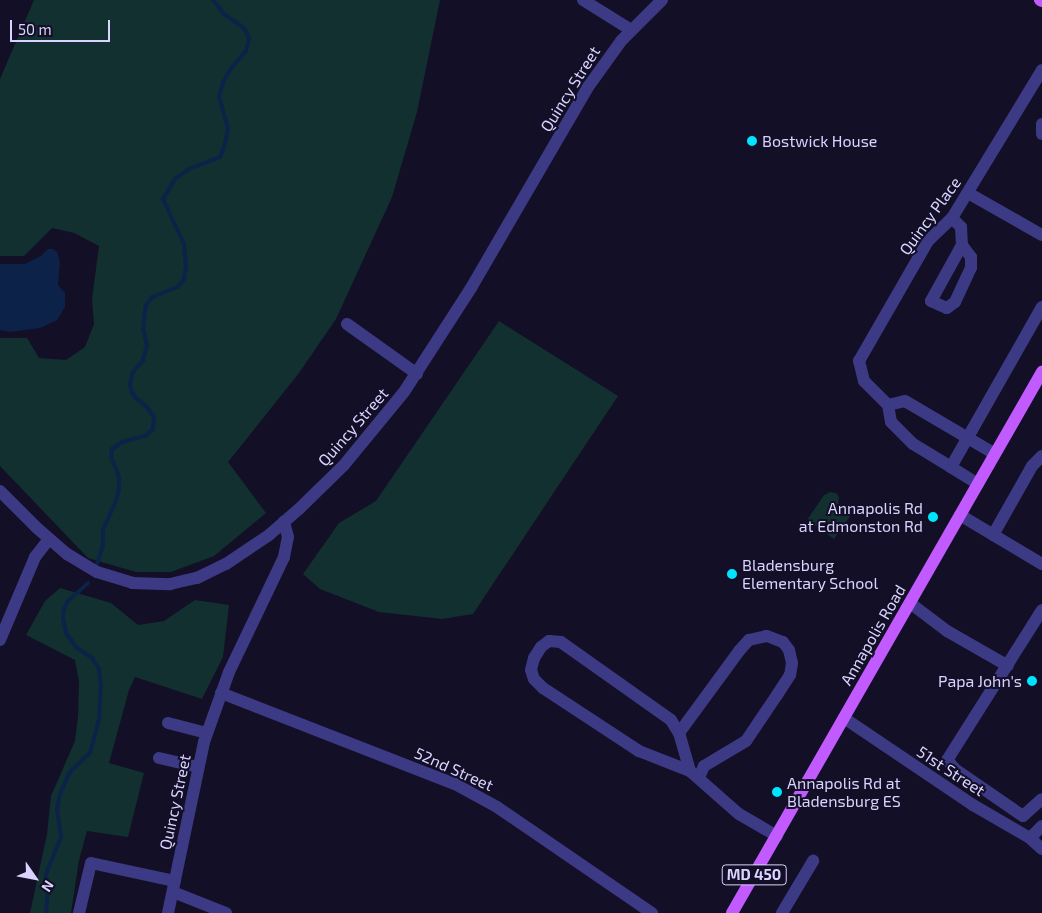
<!DOCTYPE html>
<html>
<head>
<meta charset="utf-8">
<style>
  body { margin:0 }
  #map { position:relative; width:1042px; height:913px; overflow:hidden; background:#130f26; font-family:"Exo 2",sans-serif }
  div>[style] { position:absolute }
  .green>* { inset:0; background:#12302f }
  .water>* { inset:0; background:#0c2248 }
  .stream>* { height:4px; margin:-2px; padding:0 2px; transform-origin:2px; border-radius:2px; background:#0c2248 }
  .minor>* { height:12px; margin:-6px; padding:0 6px; transform-origin:6px; border-radius:6px; background:#3d3a85 }
  .major>* { height:12px; margin:-6px; padding:0 6px; transform-origin:6px; border-radius:6px; background:#c25bff }
  .dots>* { width:14px; height:14px; translate:-50% -50%; box-sizing:border-box; border:2px solid #130f26; border-radius:50% }
  span { translate:-50% -50%; white-space:nowrap; text-align:center; line-height:1.15; -webkit-text-stroke:4px #130f26; paint-order:stroke }
  .shield-label span { padding:1px 4px; background:#130f26; border:1px solid; border-radius:4px; -webkit-text-stroke-width:0 }
  .shield-label { font-size:15px; color:#d9d4ff; font-weight:700 }
  .street-label { font-size:16px; color:#d9d4ff }
  .poi-label { font-size:16px; color:#d9d4ff }
  .left { translate:0 -50%; text-align:left }
  .right { translate:-100% -50%; text-align:right }
  .north { position:absolute; left:10px; top:853px; width:50px; height:50px; -webkit-text-stroke:4px #130f26; paint-order:stroke; rotate:123deg; font-size:14px; font-weight:700; line-height:20px; text-align:center; color:#d9d4ff }
  .north::after { content:''; display:block; margin:auto; width:18px; height:22px; background:#d9d4ff; clip-path:polygon(50% 0,100% 100%,50% 72%,0 100%) }
  .scale { position:absolute; left:10px; top:20px; width:100px; height:22px; box-sizing:border-box; border:2px solid #d9d4ff; border-top:0; padding-left:6px; font-size:15px; line-height:18px; white-space:nowrap; color:#d9d4ff; -webkit-text-stroke:4px #130f26; paint-order:stroke }
</style>
</head>
<body>
<div id="map">
  <div class="green">
    <i style="clip-path:polygon(34px 0,440px 0,417px 112px,392px 197px,336px 319px,299px 373px,228px 462px,266px 513px,214px 556px,171px 572px,136px 572px,88px 558px,0 466px,0 338px,27px 338px,39px 358px,66px 360px,85px 347px,94px 324px,92px 299px,99px 246px,74px 233px,52px 228px,24px 256px,0 256px,0 79px)"></i>
    <i style="clip-path:polygon(499px 321px,618px 396px,473px 614px,442px 619px,379px 612px,320px 589px,303px 574px,339px 523px,376px 501px)"></i>
    <i style="clip-path:polygon(830px 492px,836px 493px,839px 497px,838px 507px,851px 515px,834px 539px,807px 520px,824px 495px)"></i>
    <i style="clip-path:polygon(60px 588px,111px 603px,138px 625px,164px 621px,195px 600px,229px 605px,223px 657px,202px 699px,135px 677px,129px 690px,109px 763px,144px 773px,128px 837px,87px 831px,79px 860px,71px 913px,30px 913px,47px 834px,51px 796px,75px 741px,78px 717px,79px 682px,75px 660px,26px 635px,45px 601px)"></i>
  </div>
  <div class="water">
    <i style="clip-path:polygon(48px 249px,53px 249px,57px 252px,60px 262px,58px 285px,65px 293px,65px 307px,57px 320px,40px 328px,10px 332px,0 330px,0 264px,25px 264px,41px 256px)"></i>
  </div>
  <div class="stream">
    <i style="left:97px;top:564px;width:20px;rotate:-72deg"></i>
    <i style="left:103px;top:545px;width:15px;rotate:-90deg"></i>
    <i style="left:103px;top:530px;width:32px;rotate:-66deg"></i>
    <i style="left:116px;top:501px;width:13px;rotate:-77deg"></i>
    <i style="left:119px;top:488px;width:11px;rotate:-90deg"></i>
    <i style="left:119px;top:477px;width:22px;rotate:-111deg"></i>
    <i style="left:111px;top:456px;width:7px;rotate:-82deg"></i>
    <i style="left:112px;top:449px;width:12px;rotate:-35deg"></i>
    <i style="left:122px;top:442px;width:24px;rotate:-15deg"></i>
    <i style="left:145px;top:436px;width:11px;rotate:-41deg"></i>
    <i style="left:153px;top:429px;width:12px;rotate:-85deg"></i>
    <i style="left:154px;top:417px;width:12px;rotate:-125deg"></i>
    <i style="left:147px;top:407px;width:14px;rotate:-141deg"></i>
    <i style="left:136px;top:398px;width:6px;rotate:-129deg"></i>
    <i style="left:132px;top:393px;width:9px;rotate:-103deg"></i>
    <i style="left:130px;top:384px;width:12px;rotate:-76deg"></i>
    <i style="left:133px;top:372px;width:16px;rotate:-50deg"></i>
    <i style="left:143px;top:360px;width:16px;rotate:-75deg"></i>
    <i style="left:147px;top:345px;width:17px;rotate:-103deg"></i>
    <i style="left:143px;top:328px;width:23px;rotate:-83deg"></i>
    <i style="left:146px;top:305px;width:10px;rotate:-53deg"></i>
    <i style="left:152px;top:297px;width:28px;rotate:-21deg"></i>
    <i style="left:178px;top:287px;width:10px;rotate:-53deg"></i>
    <i style="left:184px;top:279px;width:13px;rotate:-81deg"></i>
    <i style="left:186px;top:266px;width:22px;rotate:-95deg"></i>
    <i style="left:184px;top:244px;width:50px;rotate:-115deg"></i>
    <i style="left:163px;top:199px;width:23px;rotate:-59deg"></i>
    <i style="left:175px;top:179px;width:17px;rotate:-36deg"></i>
    <i style="left:189px;top:169px;width:33px;rotate:-21deg"></i>
    <i style="left:220px;top:157px;width:14px;rotate:-69deg"></i>
    <i style="left:225px;top:144px;width:16px;rotate:-79deg"></i>
    <i style="left:228px;top:128px;width:32px;rotate:-106deg"></i>
    <i style="left:219px;top:97px;width:16px;rotate:-75deg"></i>
    <i style="left:223px;top:82px;width:17px;rotate:-59deg"></i>
    <i style="left:232px;top:67px;width:21px;rotate:-49deg"></i>
    <i style="left:246px;top:51px;width:13px;rotate:-77deg"></i>
    <i style="left:249px;top:38px;width:11px;rotate:-117deg"></i>
    <i style="left:244px;top:28px;width:24px;rotate:-145deg"></i>
    <i style="left:224px;top:14px;width:18px;rotate:-128deg"></i>
    <i style="left:46px;top:913px;width:24px;rotate:-85deg"></i>
    <i style="left:48px;top:889px;width:15px;rotate:-98deg"></i>
    <i style="left:46px;top:874px;width:40px;rotate:-68deg"></i>
    <i style="left:61px;top:837px;width:28px;rotate:-98deg"></i>
    <i style="left:57px;top:809px;width:15px;rotate:-79deg"></i>
    <i style="left:60px;top:794px;width:24px;rotate:-66deg"></i>
    <i style="left:70px;top:772px;width:28px;rotate:-44deg"></i>
    <i style="left:90px;top:753px;width:35px;rotate:-75deg"></i>
    <i style="left:99px;top:719px;width:33px;rotate:-87deg"></i>
    <i style="left:101px;top:686px;width:17px;rotate:-97deg"></i>
    <i style="left:99px;top:669px;width:13px;rotate:-122deg"></i>
    <i style="left:92px;top:658px;width:18px;rotate:-146deg"></i>
    <i style="left:77px;top:648px;width:19px;rotate:-126deg"></i>
    <i style="left:66px;top:633px;width:15px;rotate:-101deg"></i>
    <i style="left:63px;top:618px;width:10px;rotate:-84deg"></i>
    <i style="left:64px;top:608px;width:8px;rotate:-60deg"></i>
    <i style="left:68px;top:601px;width:27px;rotate:-42deg"></i>
  </div>
  <div class="minor">
    <i style="left:583px;top:0;width:57px;rotate:32deg"></i>
    <i style="left:1042px;top:124px;width:10px;rotate:90deg"></i>
    <i style="left:968px;top:193px;width:85px;rotate:29.6deg"></i>
    <i style="left:952px;top:218px;width:13px;rotate:45deg"></i>
    <i style="left:961px;top:227px;width:18px;rotate:87deg"></i>
    <i style="left:962px;top:245px;width:64px;rotate:119deg"></i>
    <i style="left:931px;top:301px;width:17px;rotate:24deg"></i>
    <i style="left:947px;top:308px;width:10px;rotate:-37deg"></i>
    <i style="left:955px;top:302px;width:38px;rotate:-65deg"></i>
    <i style="left:971px;top:267px;width:10px;rotate:-90deg"></i>
    <i style="left:971px;top:257px;width:15px;rotate:-127deg"></i>
    <i style="left:347px;top:324px;width:86px;rotate:35.5deg"></i>
    <i style="left:888px;top:405px;width:34px;rotate:-135deg"></i>
    <i style="left:864px;top:381px;width:21px;rotate:-104deg"></i>
    <i style="left:859px;top:361px;width:138px;rotate:-60.1deg"></i>
    <i style="left:928px;top:241px;width:33px;rotate:-44deg"></i>
    <i style="left:952px;top:218px;width:173px;rotate:-58.7deg"></i>
    <i style="left:951px;top:467px;width:44px;rotate:-148.8deg"></i>
    <i style="left:913px;top:444px;width:31px;rotate:-135deg"></i>
    <i style="left:891px;top:422px;width:17px;rotate:-100deg"></i>
    <i style="left:888px;top:405px;width:17px;rotate:-13deg"></i>
    <i style="left:905px;top:401px;width:104px;rotate:30.5deg"></i>
    <i style="left:978px;top:484px;width:32px;rotate:-148deg"></i>
    <i style="left:951px;top:467px;width:184px;rotate:-60.4deg"></i>
    <i style="left:0;top:491px;width:52px;rotate:45deg"></i>
    <i style="left:37px;top:528px;width:40px;rotate:41deg"></i>
    <i style="left:67px;top:554px;width:35px;rotate:31deg"></i>
    <i style="left:97px;top:572px;width:37px;rotate:17deg"></i>
    <i style="left:132px;top:583px;width:38px;rotate:2deg"></i>
    <i style="left:170px;top:584px;width:28px;rotate:-13deg"></i>
    <i style="left:197px;top:578px;width:32px;rotate:-26deg"></i>
    <i style="left:226px;top:564px;width:52px;rotate:-34deg"></i>
    <i style="left:269px;top:535px;width:40px;rotate:-41deg"></i>
    <i style="left:299px;top:509px;width:63px;rotate:-44.4deg"></i>
    <i style="left:344px;top:465px;width:94px;rotate:-50.6deg"></i>
    <i style="left:404px;top:392px;width:124px;rotate:-57.2deg"></i>
    <i style="left:471px;top:288px;width:233px;rotate:-59.8deg"></i>
    <i style="left:588px;top:87px;width:57px;rotate:-54.3deg"></i>
    <i style="left:621px;top:41px;width:58px;rotate:-45deg"></i>
    <i style="left:960px;top:515px;width:96px;rotate:30.9deg"></i>
    <i style="left:993px;top:535px;width:79px;rotate:-60.5deg"></i>
    <i style="left:1032px;top:466px;width:14px;rotate:-45deg"></i>
    <i style="left:910px;top:603px;width:46px;rotate:37.1deg"></i>
    <i style="left:947px;top:631px;width:70px;rotate:29.8deg"></i>
    <i style="left:1042px;top:610px;width:178px;rotate:122.3deg"></i>
    <i style="left:947px;top:760px;width:13px;rotate:48deg"></i>
    <i style="left:956px;top:770px;width:81px;rotate:34.5deg"></i>
    <i style="left:1023px;top:816px;width:25px;rotate:-42deg"></i>
    <i style="left:0;top:640px;width:90px;rotate:-67.1deg"></i>
    <i style="left:35px;top:557px;width:23px;rotate:-52deg"></i>
    <i style="left:221px;top:693px;width:251px;rotate:21.3deg"></i>
    <i style="left:455px;top:784px;width:48px;rotate:28.7deg"></i>
    <i style="left:497px;top:807px;width:188px;rotate:34.4deg"></i>
    <i style="left:844px;top:718px;width:156px;rotate:34deg"></i>
    <i style="left:973px;top:805px;width:66px;rotate:30.1deg"></i>
    <i style="left:1030px;top:838px;width:16px;rotate:43deg"></i>
    <i style="left:168px;top:723px;width:40px;rotate:14.4deg"></i>
    <i style="left:679px;top:733px;width:102px;rotate:-53.8deg"></i>
    <i style="left:739px;top:651px;width:15px;rotate:-48deg"></i>
    <i style="left:749px;top:640px;width:18px;rotate:-13deg"></i>
    <i style="left:767px;top:636px;width:17px;rotate:21deg"></i>
    <i style="left:783px;top:642px;width:10px;rotate:53deg"></i>
    <i style="left:789px;top:650px;width:13px;rotate:77deg"></i>
    <i style="left:792px;top:663px;width:12px;rotate:99deg"></i>
    <i style="left:790px;top:675px;width:24px;rotate:123deg"></i>
    <i style="left:777px;top:695px;width:55px;rotate:124deg"></i>
    <i style="left:746px;top:741px;width:49px;rotate:149.2deg"></i>
    <i style="left:704px;top:766px;width:12px;rotate:114deg"></i>
    <i style="left:159px;top:758px;width:40px;rotate:13deg"></i>
    <i style="left:690px;top:771px;width:40px;rotate:-106deg"></i>
    <i style="left:679px;top:733px;width:15px;rotate:-122deg"></i>
    <i style="left:671px;top:720px;width:135px;rotate:-144.7deg"></i>
    <i style="left:561px;top:642px;width:12px;rotate:-175deg"></i>
    <i style="left:549px;top:641px;width:10px;rotate:143deg"></i>
    <i style="left:541px;top:647px;width:13px;rotate:122deg"></i>
    <i style="left:534px;top:658px;width:12px;rotate:104deg"></i>
    <i style="left:531px;top:670px;width:9px;rotate:72deg"></i>
    <i style="left:534px;top:679px;width:13px;rotate:45deg"></i>
    <i style="left:543px;top:688px;width:115px;rotate:33.3deg"></i>
    <i style="left:639px;top:751px;width:55px;rotate:21.4deg"></i>
    <i style="left:690px;top:771px;width:65px;rotate:41.3deg"></i>
    <i style="left:739px;top:814px;width:44px;rotate:30.1deg"></i>
    <i style="left:1030px;top:838px;width:17px;rotate:-45deg"></i>
    <i style="left:173px;top:892px;width:57px;rotate:21.6deg"></i>
    <i style="left:79px;top:913px;width:51px;rotate:-76.5deg"></i>
    <i style="left:91px;top:863px;width:86px;rotate:12.1deg"></i>
    <i style="left:168px;top:913px;width:175px;rotate:-78.1deg"></i>
    <i style="left:204px;top:742px;width:74px;rotate:-70.3deg"></i>
    <i style="left:229px;top:672px;width:127px;rotate:-64.4deg"></i>
    <i style="left:284px;top:557px;width:20px;rotate:-79deg"></i>
    <i style="left:288px;top:537px;width:16px;rotate:-105deg"></i>
    <i style="left:782px;top:913px;width:61px;rotate:-59.2deg"></i>
  </div>
  <div class="major">
    <i style="left:1040px;top:0;width:2px;rotate:27deg"></i>
    <i style="left:732px;top:913px;width:624px;rotate:-60.19deg"></i>
  </div>
  <div class="dots">
    <i style="left:752px;top:141px;background:#00e5ff"></i>
    <i style="left:933px;top:517px;background:#00e5ff"></i>
    <i style="left:732px;top:574px;background:#00e5ff"></i>
    <i style="left:1032px;top:681px;background:#00e5ff"></i>
    <i style="left:777px;top:792px;background:#00e5ff"></i>
  </div>
  <div class="shield-label">
    <span style="left:754px;top:875px">MD 450</span>
  </div>
  <div class="street-label">
    <span style="left:570px;top:89px;rotate:-58deg">Quincy Street</span>
    <span style="left:930px;top:216px;rotate:-54deg">Quincy Place</span>
    <span style="left:353px;top:427px;rotate:-49deg">Quincy Street</span>
    <span style="left:873px;top:635px;rotate:-60deg">Annapolis Road</span>
    <span style="left:454px;top:769px;rotate:24deg">52nd Street</span>
    <span style="left:951px;top:771px;rotate:33deg">51st Street</span>
    <span style="left:175px;top:802px;rotate:-78deg">Quincy Street</span>
  </div>
  <div class="poi-label">
    <span class="left" style="left:762px;top:141px">Bostwick House</span>
    <span class="right" style="left:923px;top:517px">Annapolis Rd<br>at Edmonston Rd</span>
    <span class="left" style="left:742px;top:574px">Bladensburg<br>Elementary School</span>
    <span class="right" style="left:1022px;top:681px">Papa John's</span>
    <span class="left" style="left:787px;top:792px">Annapolis Rd at<br>Bladensburg ES</span>
  </div>
  <div class="north">N</div>
  <div class="scale">50 m</div>
</div>
</body>
</html>
